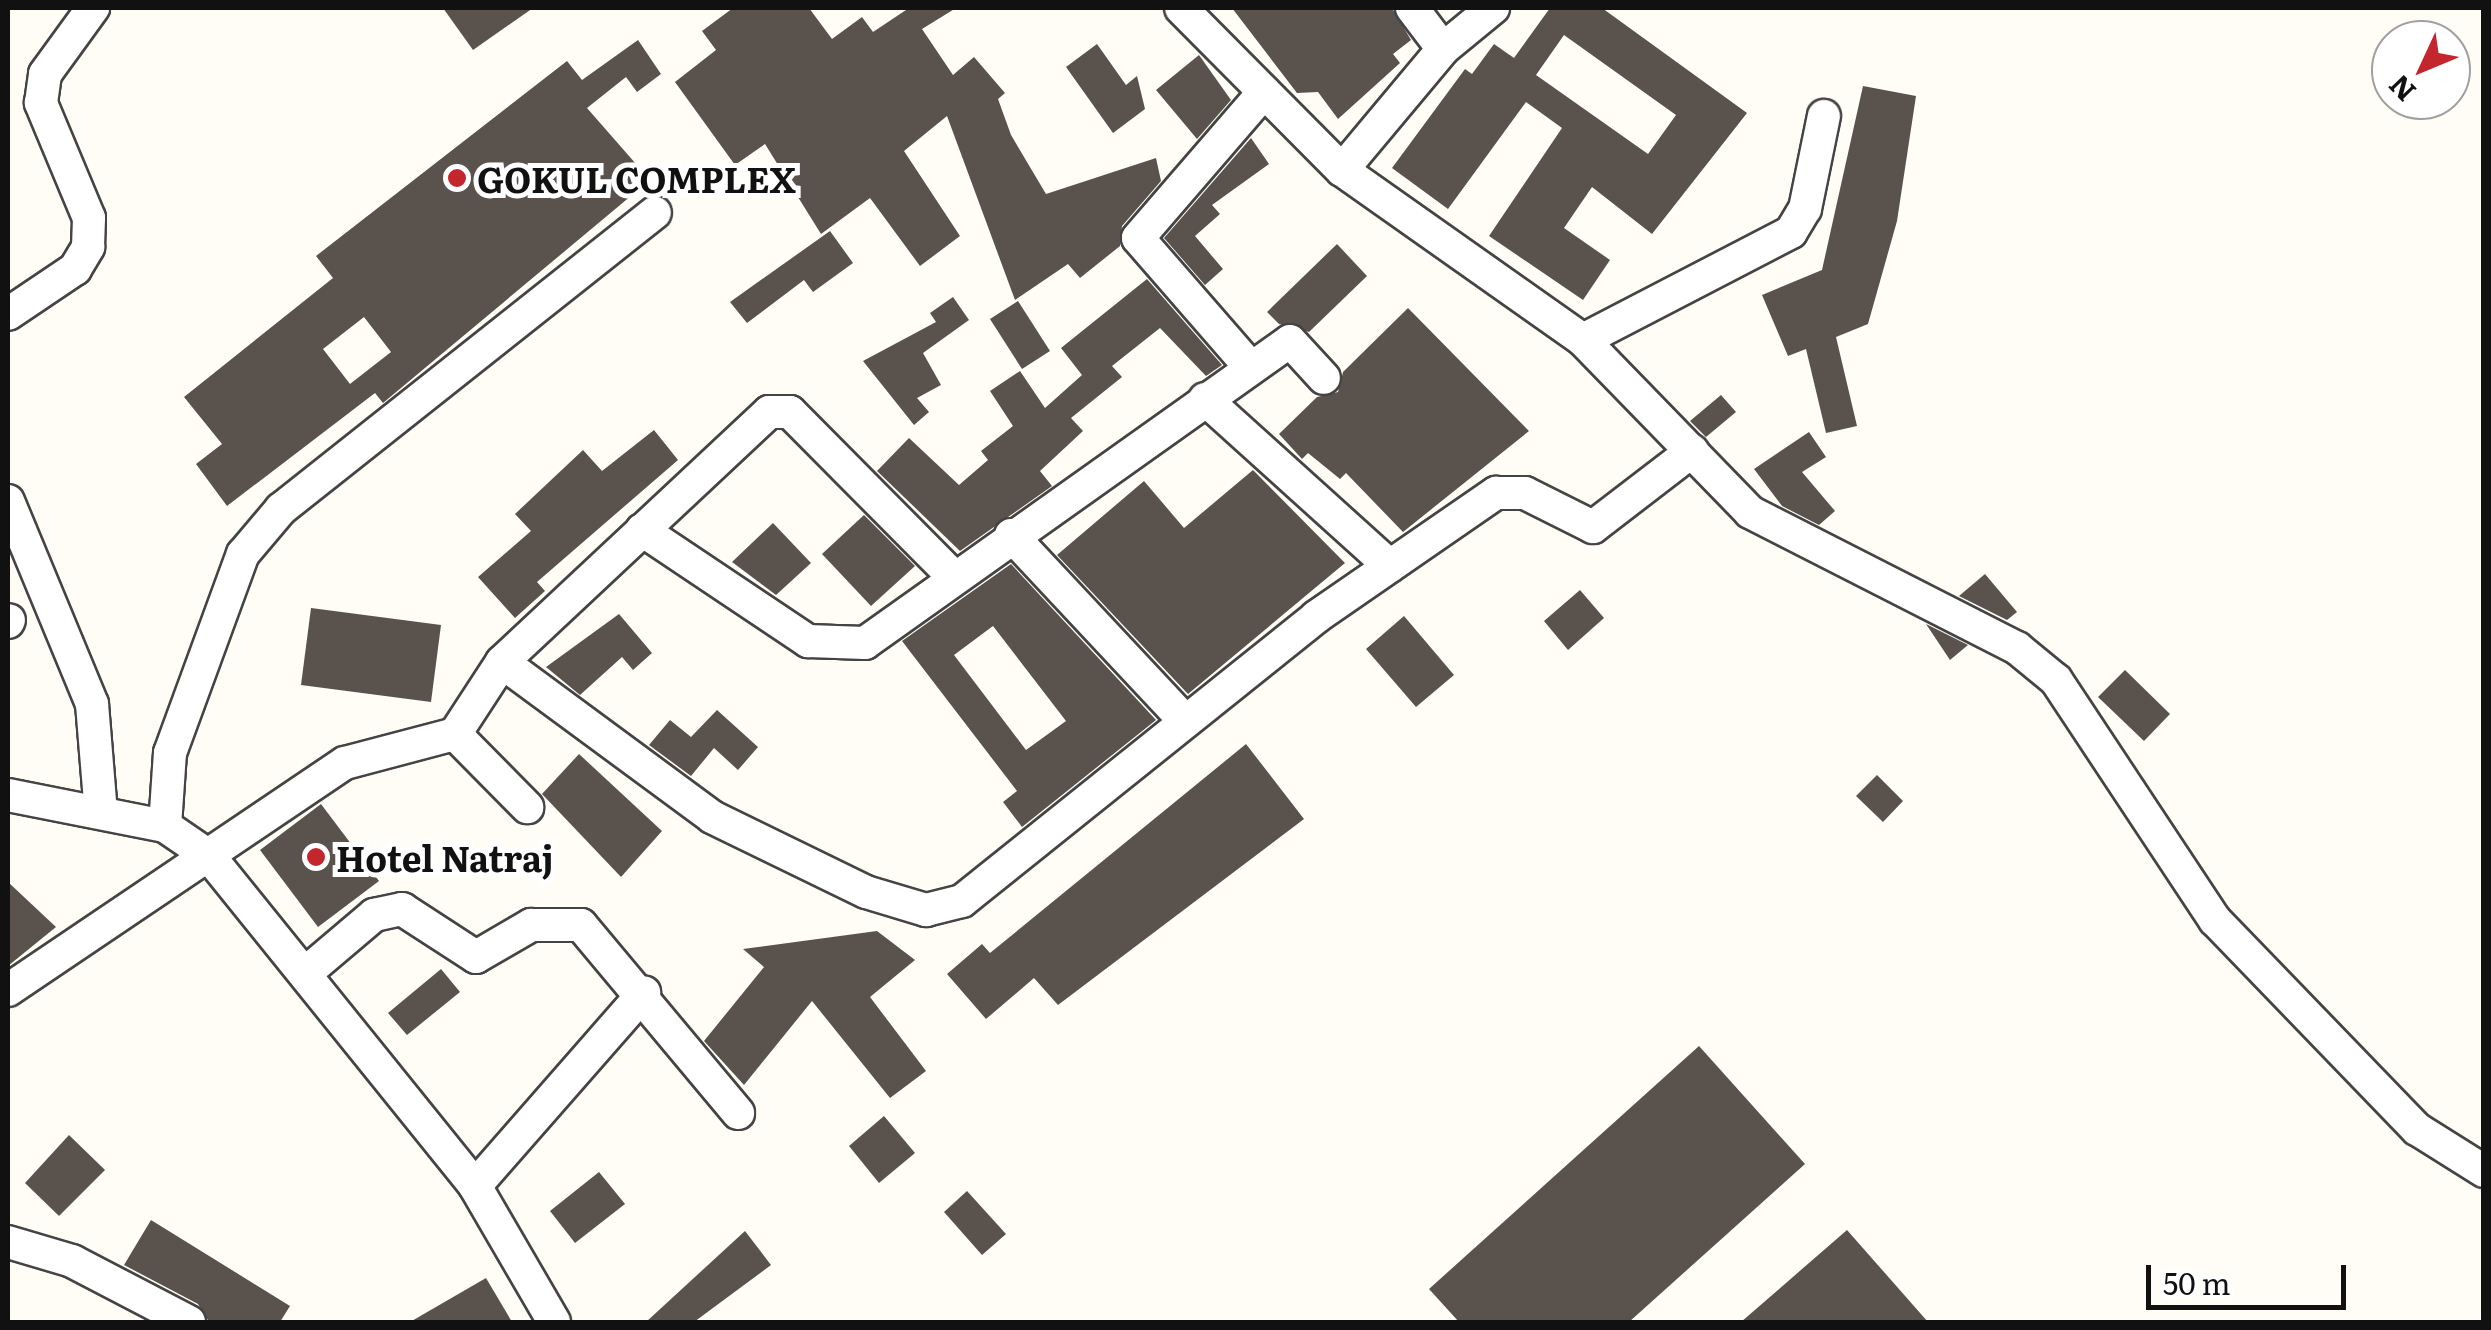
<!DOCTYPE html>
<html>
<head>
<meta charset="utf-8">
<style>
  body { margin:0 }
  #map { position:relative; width:2491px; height:1330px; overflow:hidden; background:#fffdf5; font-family:Literata,serif }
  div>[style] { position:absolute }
  .building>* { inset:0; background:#5a524d }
  .roads { filter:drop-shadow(2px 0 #444) drop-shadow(-2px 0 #444) drop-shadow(0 2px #444) drop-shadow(0 -2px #444) }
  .minor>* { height:32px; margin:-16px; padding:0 16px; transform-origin:16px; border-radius:16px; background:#fff }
  .dots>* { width:28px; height:28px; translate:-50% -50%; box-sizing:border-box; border:5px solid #fff; border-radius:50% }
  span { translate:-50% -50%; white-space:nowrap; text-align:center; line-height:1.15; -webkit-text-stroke:10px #fff; paint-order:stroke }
  .poi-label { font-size:35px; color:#111; font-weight:700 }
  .left { translate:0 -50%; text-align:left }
  .frame { position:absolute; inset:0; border:10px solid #111; pointer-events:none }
  .north { position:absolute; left:2371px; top:20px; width:100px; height:100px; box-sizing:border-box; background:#fff; border:2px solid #a0a0a0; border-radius:50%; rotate:226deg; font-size:28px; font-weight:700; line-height:40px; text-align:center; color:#111 }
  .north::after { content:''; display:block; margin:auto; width:35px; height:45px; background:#c4262e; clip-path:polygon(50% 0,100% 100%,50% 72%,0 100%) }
  .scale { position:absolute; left:2146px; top:1265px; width:200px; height:45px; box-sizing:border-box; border:5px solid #111; border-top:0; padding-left:12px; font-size:30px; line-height:35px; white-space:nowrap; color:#111; -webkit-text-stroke:8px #fff; paint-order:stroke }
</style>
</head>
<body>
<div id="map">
  <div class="building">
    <i style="clip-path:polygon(443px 8px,533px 8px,473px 50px)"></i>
    <i style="clip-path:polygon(733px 8px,809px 8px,832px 39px,862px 17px,873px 32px,909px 8px,956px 8px,922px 29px,953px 75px,974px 57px,1005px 93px,998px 99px,1011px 135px,1046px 194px,1156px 158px,1161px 181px,1122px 226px,1120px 246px,1080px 278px,1068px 264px,1015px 300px,947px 116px,904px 151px,960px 236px,920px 266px,870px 198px,821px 234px,765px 144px,735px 165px,675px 82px,716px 50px,702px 31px)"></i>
    <i style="clip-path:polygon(1232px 8px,1392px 8px,1411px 40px,1393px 54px,1400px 63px,1338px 119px,1318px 92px,1297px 93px)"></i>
    <i style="clip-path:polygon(evenodd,1550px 8px,1602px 8px,1747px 113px,1652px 234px,1592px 187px,1564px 228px,1610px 260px,1583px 300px,1489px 236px,1562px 128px,1526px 102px,1448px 209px,1392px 168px,1465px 69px,1472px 74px,1494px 44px,1514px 58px,1550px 8px,1564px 35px,1676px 115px,1648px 154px,1536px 75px,1564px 35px)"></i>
    <i style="clip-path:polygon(evenodd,638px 40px,661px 74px,637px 92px,626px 77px,587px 108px,650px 180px,383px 403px,375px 393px,227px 506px,196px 464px,222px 444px,184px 397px,333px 278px,316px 256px,567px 61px,582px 80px,638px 40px,364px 317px,391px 352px,350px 384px,323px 349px,364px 317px)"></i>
    <i style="clip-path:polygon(1097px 44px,1126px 85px,1137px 76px,1145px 109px,1113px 133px,1066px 67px)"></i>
    <i style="clip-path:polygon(1199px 55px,1231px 100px,1197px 139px,1156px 90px)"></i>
    <i style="clip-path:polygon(1863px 86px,1916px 96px,1897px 221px,1868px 324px,1836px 337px,1857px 426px,1826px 433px,1806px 349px,1788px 356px,1762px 295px,1822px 270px)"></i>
    <i style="clip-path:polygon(1251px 138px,1269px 164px,1212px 205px,1220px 214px,1195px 236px,1223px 269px,1205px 285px,1164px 238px)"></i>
    <i style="clip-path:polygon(830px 231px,853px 263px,813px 292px,804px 280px,747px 323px,730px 302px)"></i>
    <i style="clip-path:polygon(1337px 244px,1367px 276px,1309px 332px,1279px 324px,1267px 312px)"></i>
    <i style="clip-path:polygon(1147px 279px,1222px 365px,1206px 376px,1160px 328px,1112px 366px,1122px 377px,1071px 418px,1083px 431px,1040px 471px,1052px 486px,960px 551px,877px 471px,909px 438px,959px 485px,988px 460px,981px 451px,1013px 426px,990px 391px,1020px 371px,1045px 408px,1082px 375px,1061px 348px)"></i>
    <i style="clip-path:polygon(953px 297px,969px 320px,923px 353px,941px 385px,917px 398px,929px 412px,914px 425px,863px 361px,936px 322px,930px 313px)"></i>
    <i style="clip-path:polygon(1018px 301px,1050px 351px,1022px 369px,990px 319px)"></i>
    <i style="clip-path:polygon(1408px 308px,1529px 431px,1403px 532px,1346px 473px,1340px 479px,1308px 453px,1302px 459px,1279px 434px,1317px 397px,1338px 392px,1343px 372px)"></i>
    <i style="clip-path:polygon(1721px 395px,1736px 412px,1706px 437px,1690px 421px)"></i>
    <i style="clip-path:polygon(654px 430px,678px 460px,537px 582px,545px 591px,515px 618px,478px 577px,531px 531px,515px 514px,583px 450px,602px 471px)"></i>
    <i style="clip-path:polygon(1809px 432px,1826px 457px,1802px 472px,1835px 511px,1819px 525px,1782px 506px,1754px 469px)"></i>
    <i style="clip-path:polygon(1253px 470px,1345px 563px,1188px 694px,1057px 555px,1144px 481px,1184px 528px)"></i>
    <i style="clip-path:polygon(864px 515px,915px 566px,871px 606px,822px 554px)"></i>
    <i style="clip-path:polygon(773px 523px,811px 563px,776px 595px,732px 562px)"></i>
    <i style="clip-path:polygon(evenodd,1011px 564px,1156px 720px,1022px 827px,1003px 802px,1017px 791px,902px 641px,1011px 564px,993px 626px,1066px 721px,1026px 750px,954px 655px,993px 626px)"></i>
    <i style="clip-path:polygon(1985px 574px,2017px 612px,2007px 620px,1959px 596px)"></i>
    <i style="clip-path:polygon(1580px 590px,1604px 618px,1568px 650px,1544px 621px)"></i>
    <i style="clip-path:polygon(311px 608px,441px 625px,431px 702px,301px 685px)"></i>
    <i style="clip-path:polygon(619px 614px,652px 653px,633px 670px,622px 657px,580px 695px,546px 667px)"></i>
    <i style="clip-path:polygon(1404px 616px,1454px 675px,1416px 707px,1366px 649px)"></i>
    <i style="clip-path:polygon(1926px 624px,1968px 645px,1950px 660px)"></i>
    <i style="clip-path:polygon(2125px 670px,2170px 714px,2144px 741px,2098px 697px)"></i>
    <i style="clip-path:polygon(717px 710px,758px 747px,738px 770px,714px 748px,691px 776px,649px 745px,670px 720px,691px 737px)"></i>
    <i style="clip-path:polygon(1246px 744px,1304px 819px,1058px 1005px,1034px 978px,986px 1019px,947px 974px,982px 944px,990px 953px)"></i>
    <i style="clip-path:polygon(579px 754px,662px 831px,621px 877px,542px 794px)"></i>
    <i style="clip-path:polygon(1877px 775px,1903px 801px,1883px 822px,1856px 796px)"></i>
    <i style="clip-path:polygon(321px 804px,379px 881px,318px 927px,260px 850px)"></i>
    <i style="clip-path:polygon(8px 882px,56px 927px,8px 966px)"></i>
    <i style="clip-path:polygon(877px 931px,915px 960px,870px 997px,926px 1071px,890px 1098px,812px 1001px,744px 1085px,704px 1041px,764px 967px,743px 949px)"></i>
    <i style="clip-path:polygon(441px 969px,460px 992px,407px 1035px,388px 1013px)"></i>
    <i style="clip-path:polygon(1699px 1046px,1805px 1164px,1629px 1322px,1459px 1322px,1429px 1289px)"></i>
    <i style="clip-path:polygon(884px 1116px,915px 1153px,879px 1183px,849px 1146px)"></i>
    <i style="clip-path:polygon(69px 1135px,105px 1170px,59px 1216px,25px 1183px)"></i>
    <i style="clip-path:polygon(599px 1172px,625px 1204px,575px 1243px,550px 1211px)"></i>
    <i style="clip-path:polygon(967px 1191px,1006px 1234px,982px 1255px,944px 1212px)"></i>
    <i style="clip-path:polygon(151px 1220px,290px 1306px,280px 1322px,209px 1322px,198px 1304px,124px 1265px)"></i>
    <i style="clip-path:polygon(1847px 1230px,1928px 1322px,1741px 1322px)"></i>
    <i style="clip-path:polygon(745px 1231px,771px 1265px,694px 1322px,646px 1322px)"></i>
    <i style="clip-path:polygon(486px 1278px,512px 1322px,410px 1322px)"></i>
  </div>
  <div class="roads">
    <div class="minor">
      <i style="left:1181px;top:8px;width:228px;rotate:45.2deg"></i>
      <i style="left:1342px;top:170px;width:295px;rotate:35.2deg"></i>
      <i style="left:1583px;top:340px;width:240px;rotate:45.8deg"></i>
      <i style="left:1750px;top:512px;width:300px;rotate:27deg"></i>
      <i style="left:2017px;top:648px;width:50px;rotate:39.4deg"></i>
      <i style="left:2056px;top:680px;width:288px;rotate:56.5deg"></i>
      <i style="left:2215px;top:920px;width:291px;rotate:46deg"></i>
      <i style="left:2417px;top:1129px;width:79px;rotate:32.1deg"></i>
      <i style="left:1412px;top:8px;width:51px;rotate:52.9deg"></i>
      <i style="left:1342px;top:170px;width:158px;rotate:-50.1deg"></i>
      <i style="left:1443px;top:49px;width:65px;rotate:-39.4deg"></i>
      <i style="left:8px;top:314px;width:81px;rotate:-33.9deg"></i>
      <i style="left:75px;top:269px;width:26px;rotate:-59deg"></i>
      <i style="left:88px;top:247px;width:29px;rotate:-88deg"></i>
      <i style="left:89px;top:218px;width:125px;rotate:-112.7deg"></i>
      <i style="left:41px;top:103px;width:29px;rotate:-82deg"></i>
      <i style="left:45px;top:74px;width:82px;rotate:-54deg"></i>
      <i style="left:1583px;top:340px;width:234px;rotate:-27.4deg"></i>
      <i style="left:1791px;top:232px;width:27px;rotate:-59deg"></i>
      <i style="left:1805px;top:209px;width:95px;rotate:-78.5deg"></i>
      <i style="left:1251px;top:368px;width:172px;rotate:-131deg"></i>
      <i style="left:1138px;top:238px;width:193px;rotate:-49.2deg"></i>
      <i style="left:1205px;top:399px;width:249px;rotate:42.1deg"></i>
      <i style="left:8px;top:501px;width:220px;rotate:67.5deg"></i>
      <i style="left:92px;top:704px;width:109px;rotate:85.3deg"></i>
      <i style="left:642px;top:530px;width:200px;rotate:33.8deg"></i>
      <i style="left:808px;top:641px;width:57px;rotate:2deg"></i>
      <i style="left:865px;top:643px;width:521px;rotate:-35.4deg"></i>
      <i style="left:1290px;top:341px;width:50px;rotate:47.4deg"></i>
      <i style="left:1011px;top:535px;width:253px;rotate:46.9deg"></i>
      <i style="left:8px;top:622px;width:2px;rotate:-63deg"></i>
      <i style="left:502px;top:662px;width:261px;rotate:36.4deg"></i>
      <i style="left:712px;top:817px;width:171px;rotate:26deg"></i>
      <i style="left:866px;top:892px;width:63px;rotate:16.7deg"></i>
      <i style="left:926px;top:910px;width:37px;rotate:-14deg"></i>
      <i style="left:962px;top:901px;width:454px;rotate:-38.7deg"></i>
      <i style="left:1316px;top:617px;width:219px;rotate:-34.6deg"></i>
      <i style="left:1496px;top:493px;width:29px"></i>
      <i style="left:1525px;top:493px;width:76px;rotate:26.6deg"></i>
      <i style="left:1593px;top:527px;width:125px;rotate:-37.5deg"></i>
      <i style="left:455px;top:734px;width:103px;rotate:45.4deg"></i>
      <i style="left:8px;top:795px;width:160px;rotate:11.2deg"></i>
      <i style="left:165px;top:826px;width:53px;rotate:34.3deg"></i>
      <i style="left:209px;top:856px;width:424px;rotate:51.1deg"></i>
      <i style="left:475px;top:1186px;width:157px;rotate:59.8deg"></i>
      <i style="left:165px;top:826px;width:73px;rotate:-86.1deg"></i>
      <i style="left:170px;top:753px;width:212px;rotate:-69.9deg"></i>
      <i style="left:243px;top:554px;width:59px;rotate:-49.8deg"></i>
      <i style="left:281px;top:509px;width:477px;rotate:-38.4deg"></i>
      <i style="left:308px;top:971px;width:87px;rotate:-40.3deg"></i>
      <i style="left:374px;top:915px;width:29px;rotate:-12deg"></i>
      <i style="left:402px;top:909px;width:88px;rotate:33deg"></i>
      <i style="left:476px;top:957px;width:64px;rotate:-30.2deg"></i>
      <i style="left:531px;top:925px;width:50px"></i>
      <i style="left:581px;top:925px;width:245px;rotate:50.1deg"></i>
      <i style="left:8px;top:990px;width:406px;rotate:-34deg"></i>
      <i style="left:345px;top:763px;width:114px;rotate:-14.8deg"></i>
      <i style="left:455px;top:734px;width:86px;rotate:-56.9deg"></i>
      <i style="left:502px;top:662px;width:366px;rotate:-43.1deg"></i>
      <i style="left:769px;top:412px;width:21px"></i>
      <i style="left:790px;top:412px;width:231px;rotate:45.2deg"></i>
      <i style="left:475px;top:1186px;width:257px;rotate:-48.8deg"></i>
      <i style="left:8px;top:1242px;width:67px;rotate:16.5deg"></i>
      <i style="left:72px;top:1261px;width:132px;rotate:27.5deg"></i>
    </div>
  </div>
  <div class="dots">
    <i style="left:457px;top:178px;background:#c4262e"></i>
    <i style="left:316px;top:857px;background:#c4262e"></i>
  </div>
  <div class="poi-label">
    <span class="left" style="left:477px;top:178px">GOKUL COMPLEX</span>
    <span class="left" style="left:336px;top:857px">Hotel Natraj</span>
  </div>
  <div class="frame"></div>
  <div class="north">N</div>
  <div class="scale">50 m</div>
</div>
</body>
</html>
